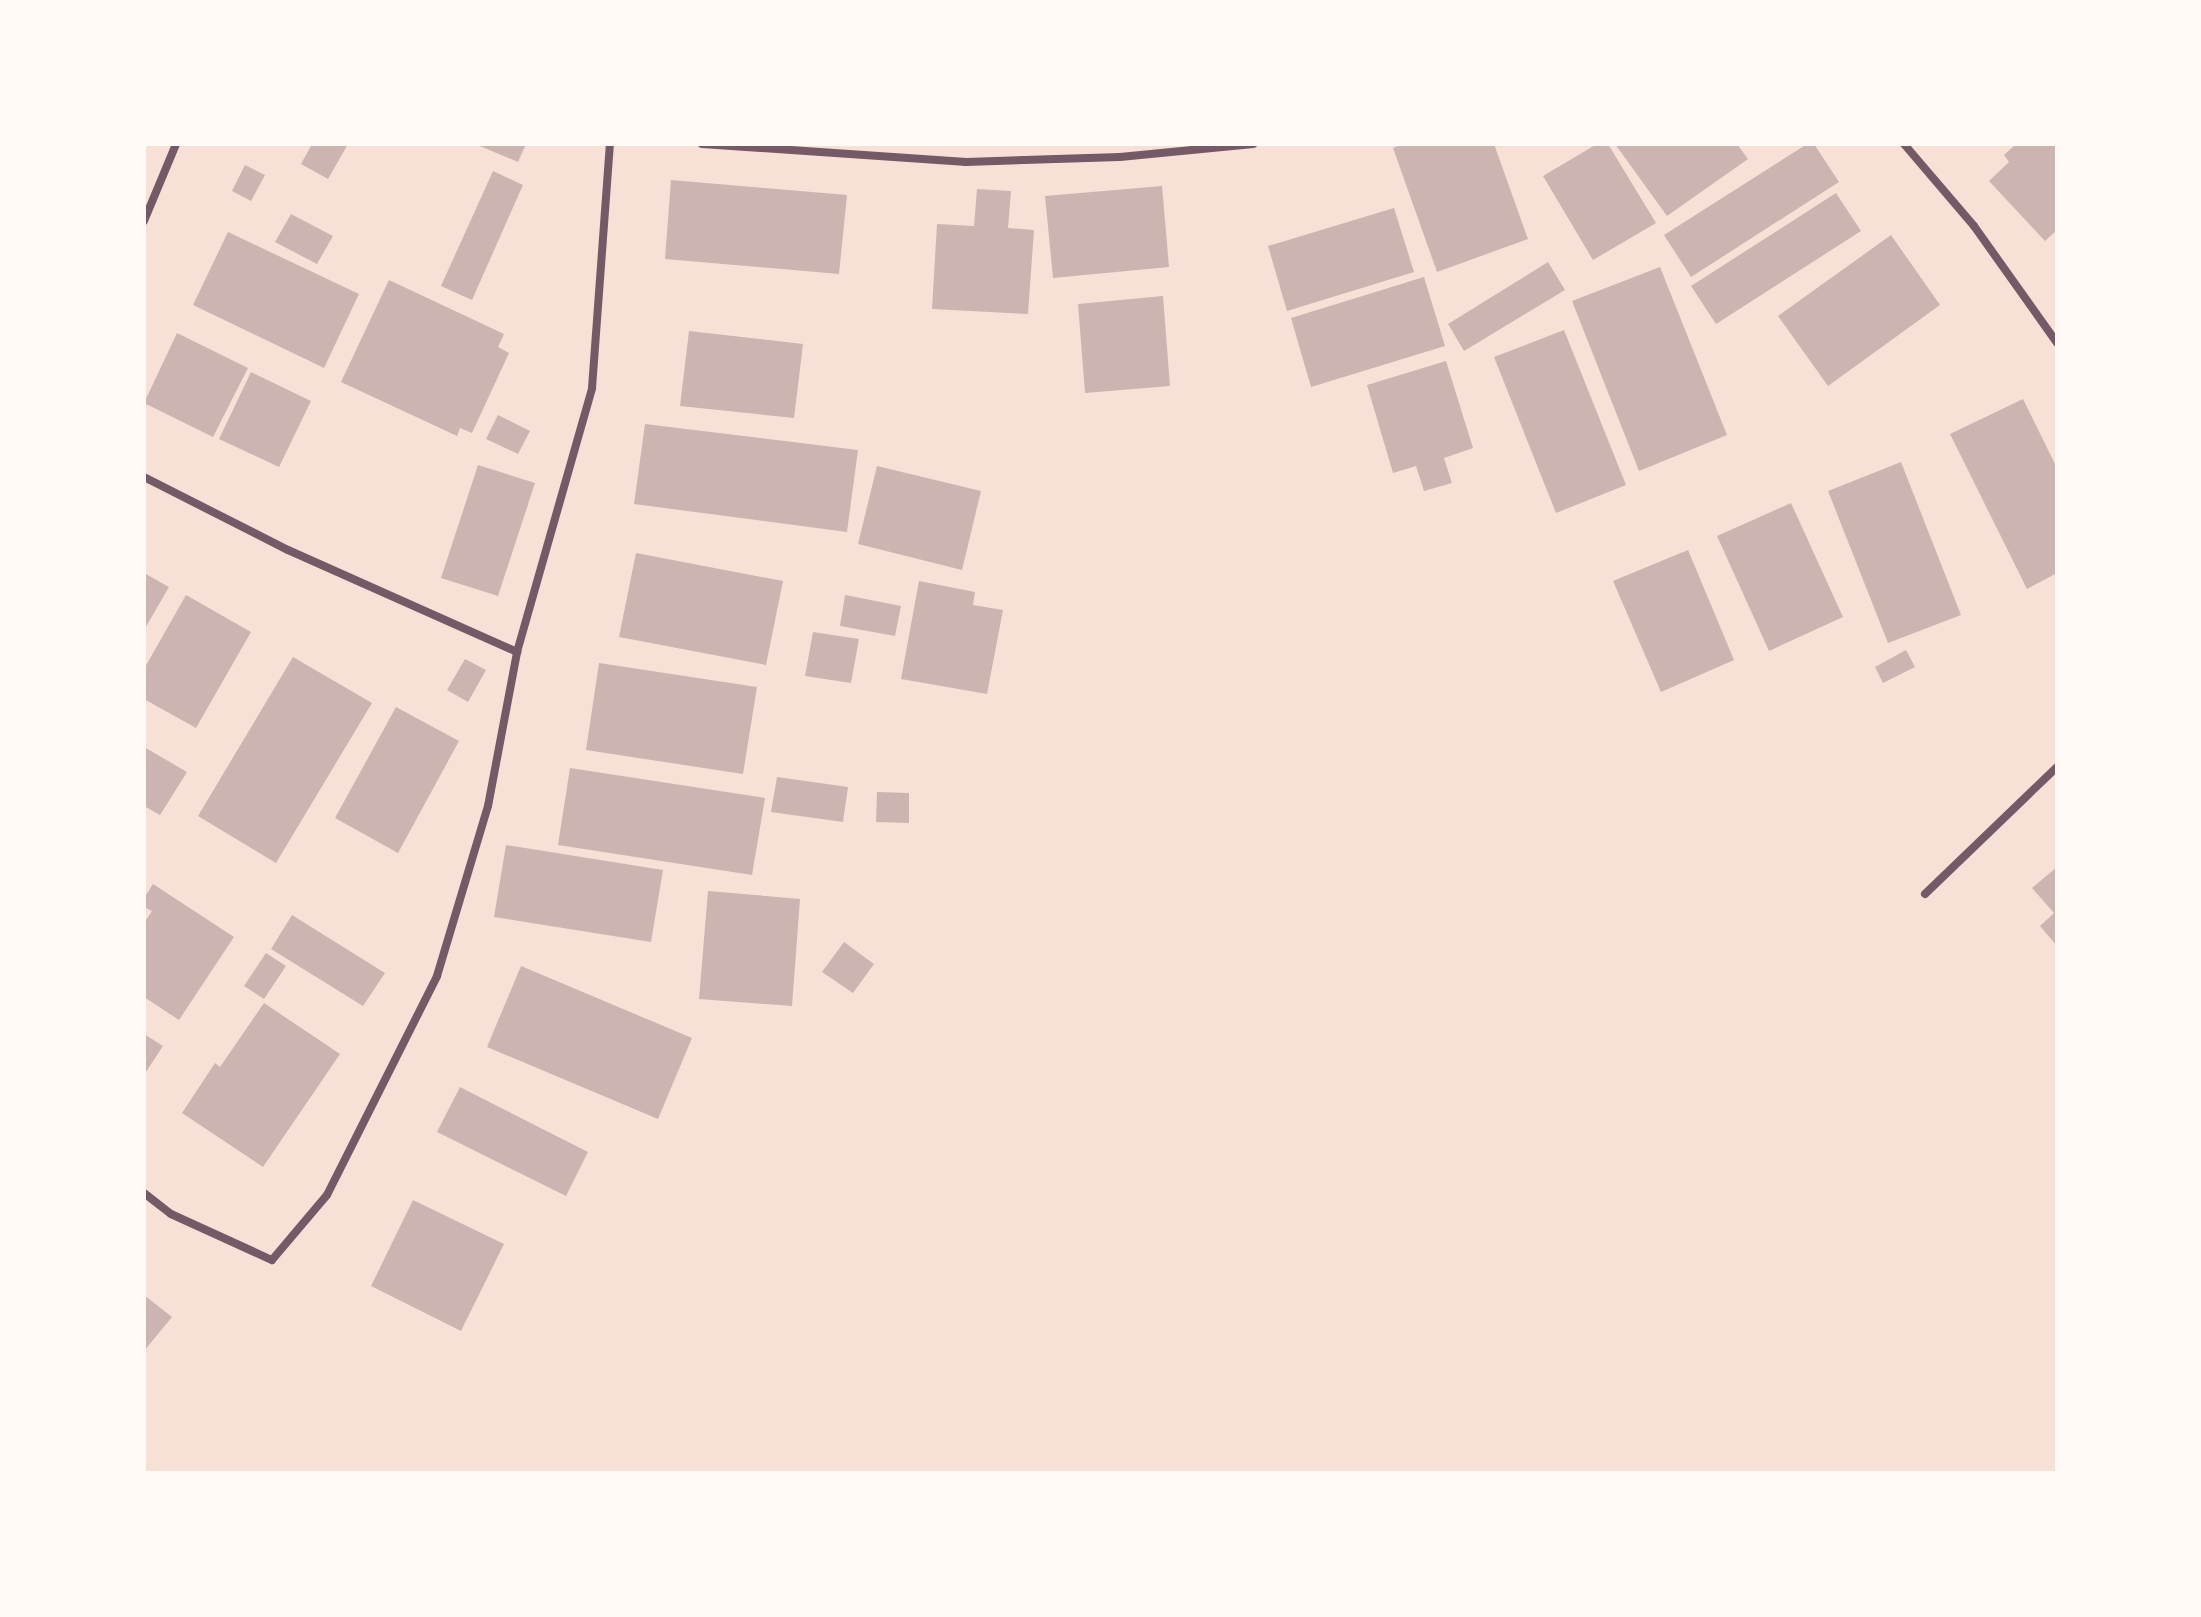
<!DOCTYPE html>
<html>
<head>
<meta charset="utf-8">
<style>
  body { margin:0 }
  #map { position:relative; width:2201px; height:1617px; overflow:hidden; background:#f7e1d7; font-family:Ubuntu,sans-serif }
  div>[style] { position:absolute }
  .building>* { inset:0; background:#ccb4b1 }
  .minor>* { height:8px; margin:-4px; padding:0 4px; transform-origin:4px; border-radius:4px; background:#755966 }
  span { translate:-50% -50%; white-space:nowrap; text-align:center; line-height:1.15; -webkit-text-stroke:7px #fffaf5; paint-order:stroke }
  .frame { position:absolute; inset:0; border:146px solid #fffaf5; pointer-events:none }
</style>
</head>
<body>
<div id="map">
  <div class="building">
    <i style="clip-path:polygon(312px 144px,348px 144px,328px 179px,301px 164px)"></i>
    <i style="clip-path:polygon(475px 144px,526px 144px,518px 162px)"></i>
    <i style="clip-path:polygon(1403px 144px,1494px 144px,1528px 239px,1437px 272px,1393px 148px)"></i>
    <i style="clip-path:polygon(1597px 144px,1608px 144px,1656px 223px,1593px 260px,1543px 176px)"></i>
    <i style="clip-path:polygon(1615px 144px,1737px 144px,1748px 159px,1667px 216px)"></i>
    <i style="clip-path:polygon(1807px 144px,1814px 144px,1839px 182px,1691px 277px,1664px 235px)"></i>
    <i style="clip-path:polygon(2016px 144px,2057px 144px,2057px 230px,2045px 241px,1989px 181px,2009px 162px,2004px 155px)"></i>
    <i style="clip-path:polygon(245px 165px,265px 175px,251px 201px,232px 191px)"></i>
    <i style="clip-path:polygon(493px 171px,523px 185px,472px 300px,441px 286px)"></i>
    <i style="clip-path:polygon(671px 180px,847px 195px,839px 274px,665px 259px)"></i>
    <i style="clip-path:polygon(1162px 186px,1169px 267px,1053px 278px,1045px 196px)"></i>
    <i style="clip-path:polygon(977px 189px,1011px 191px,1008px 228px,1034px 230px,1028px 314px,932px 309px,937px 224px,974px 226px)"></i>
    <i style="clip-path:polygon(1836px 193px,1861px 231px,1716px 324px,1691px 286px)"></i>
    <i style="clip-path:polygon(1394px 208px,1414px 272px,1287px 311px,1268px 246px)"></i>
    <i style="clip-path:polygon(291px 214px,333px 236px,317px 264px,275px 242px)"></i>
    <i style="clip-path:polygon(228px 232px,359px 294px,324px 368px,193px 305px)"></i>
    <i style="clip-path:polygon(1891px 235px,1940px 305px,1828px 386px,1778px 316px)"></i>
    <i style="clip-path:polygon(1548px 262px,1565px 290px,1464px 351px,1448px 324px)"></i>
    <i style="clip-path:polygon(1660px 267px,1727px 435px,1639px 471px,1572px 301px)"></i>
    <i style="clip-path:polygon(1424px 277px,1445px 346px,1311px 387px,1291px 318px)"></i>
    <i style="clip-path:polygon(389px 280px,504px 334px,498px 347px,509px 353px,472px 433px,460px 428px,457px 436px,341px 382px)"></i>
    <i style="clip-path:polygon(1163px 296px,1170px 386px,1085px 393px,1078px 304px)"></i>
    <i style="clip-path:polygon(1564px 330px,1626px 485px,1556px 513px,1494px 357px)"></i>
    <i style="clip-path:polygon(689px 331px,803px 344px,794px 418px,680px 406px)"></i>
    <i style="clip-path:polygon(177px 333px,248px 368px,213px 437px,144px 403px)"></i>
    <i style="clip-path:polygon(1446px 361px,1473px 448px,1444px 458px,1452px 483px,1424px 491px,1416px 466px,1393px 473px,1367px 385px)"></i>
    <i style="clip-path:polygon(251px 372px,311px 401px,279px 467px,219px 439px)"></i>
    <i style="clip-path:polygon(2023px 399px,2057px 468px,2057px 573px,2027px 589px,1950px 434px)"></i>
    <i style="clip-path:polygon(498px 415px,530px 431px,518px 454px,486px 439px)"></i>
    <i style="clip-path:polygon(645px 424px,858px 450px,847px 532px,634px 504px)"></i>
    <i style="clip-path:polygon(1901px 462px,1961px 615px,1888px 643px,1828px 491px)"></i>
    <i style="clip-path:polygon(478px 465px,535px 483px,498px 596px,441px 578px)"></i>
    <i style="clip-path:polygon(877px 466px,981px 491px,962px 570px,858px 544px)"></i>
    <i style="clip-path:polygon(1791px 503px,1843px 617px,1769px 651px,1717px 536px)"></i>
    <i style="clip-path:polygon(1688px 550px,1734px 660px,1661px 692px,1613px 581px)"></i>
    <i style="clip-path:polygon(636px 553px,783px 581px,766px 665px,619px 637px)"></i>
    <i style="clip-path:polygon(144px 573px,169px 587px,144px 630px)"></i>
    <i style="clip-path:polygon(919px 581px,975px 592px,973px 605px,1003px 610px,987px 694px,901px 679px)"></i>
    <i style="clip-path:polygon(186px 595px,251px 632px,196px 728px,144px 699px,144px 669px)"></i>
    <i style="clip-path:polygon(845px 595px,901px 606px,895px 636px,840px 626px)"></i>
    <i style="clip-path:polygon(813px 632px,859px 639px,851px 683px,805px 676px)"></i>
    <i style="clip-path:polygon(1906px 650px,1915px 667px,1883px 683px,1875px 667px)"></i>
    <i style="clip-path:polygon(293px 657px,372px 703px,276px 863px,198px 816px)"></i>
    <i style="clip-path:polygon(465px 659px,486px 670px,468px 702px,447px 690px)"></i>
    <i style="clip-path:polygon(599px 663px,757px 687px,743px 774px,586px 750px)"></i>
    <i style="clip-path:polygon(396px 707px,459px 741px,398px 853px,335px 818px)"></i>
    <i style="clip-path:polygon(144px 747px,187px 772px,160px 815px,144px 806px)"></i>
    <i style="clip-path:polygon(570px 768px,765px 798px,752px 875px,558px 845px)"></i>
    <i style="clip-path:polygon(777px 777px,848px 787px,843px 822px,771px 812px)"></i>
    <i style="clip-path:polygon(877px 792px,909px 793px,909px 823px,876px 822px)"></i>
    <i style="clip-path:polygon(506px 845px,663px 870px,651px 942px,494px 917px)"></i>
    <i style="clip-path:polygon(2057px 867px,2057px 946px,2040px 926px,2054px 913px,2032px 888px)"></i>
    <i style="clip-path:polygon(153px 884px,234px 937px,179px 1020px,144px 997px,144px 923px,152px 911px,144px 907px,144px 898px)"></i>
    <i style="clip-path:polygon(708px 891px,800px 899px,792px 1006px,699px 999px)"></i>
    <i style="clip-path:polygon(292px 915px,385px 973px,363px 1006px,271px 949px)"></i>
    <i style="clip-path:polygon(844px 942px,874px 964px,853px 993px,822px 972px)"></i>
    <i style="clip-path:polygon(266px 953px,286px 966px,264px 999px,244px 986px)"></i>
    <i style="clip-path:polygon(521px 966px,692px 1038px,658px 1119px,487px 1047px)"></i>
    <i style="clip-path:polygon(264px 1003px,340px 1054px,263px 1167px,182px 1113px,215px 1063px,220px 1067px)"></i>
    <i style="clip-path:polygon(144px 1034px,163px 1046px,144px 1075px)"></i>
    <i style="clip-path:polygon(460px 1087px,588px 1152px,566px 1196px,437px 1132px)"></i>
    <i style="clip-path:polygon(413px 1200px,504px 1244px,461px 1331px,371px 1286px)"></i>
    <i style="clip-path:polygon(144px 1295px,172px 1317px,144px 1351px)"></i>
  </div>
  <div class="minor">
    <i style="left:702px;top:144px;width:265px;rotate:3.9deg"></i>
    <i style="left:966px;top:162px;width:154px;rotate:-1.9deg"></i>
    <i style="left:1120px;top:157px;width:134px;rotate:-5.6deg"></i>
    <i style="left:1904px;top:144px;width:108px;rotate:49.5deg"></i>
    <i style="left:1974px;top:226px;width:143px;rotate:54.6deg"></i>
    <i style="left:144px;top:221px;width:83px;rotate:-67.4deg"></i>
    <i style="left:144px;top:477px;width:161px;rotate:26.9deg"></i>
    <i style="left:288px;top:550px;width:251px;rotate:24deg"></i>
    <i style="left:1925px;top:894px;width:183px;rotate:-43.9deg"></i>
    <i style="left:144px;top:1193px;width:34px;rotate:38deg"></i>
    <i style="left:171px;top:1214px;width:111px;rotate:24.5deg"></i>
    <i style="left:272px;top:1260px;width:85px;rotate:-49.8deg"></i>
    <i style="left:327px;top:1195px;width:245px;rotate:-63.3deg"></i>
    <i style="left:437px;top:976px;width:177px;rotate:-73.3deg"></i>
    <i style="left:488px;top:806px;width:157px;rotate:-79.3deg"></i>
    <i style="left:517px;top:652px;width:274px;rotate:-74.1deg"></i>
    <i style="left:592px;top:388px;width:245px;rotate:-85.8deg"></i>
  </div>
  <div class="frame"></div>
</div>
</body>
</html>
